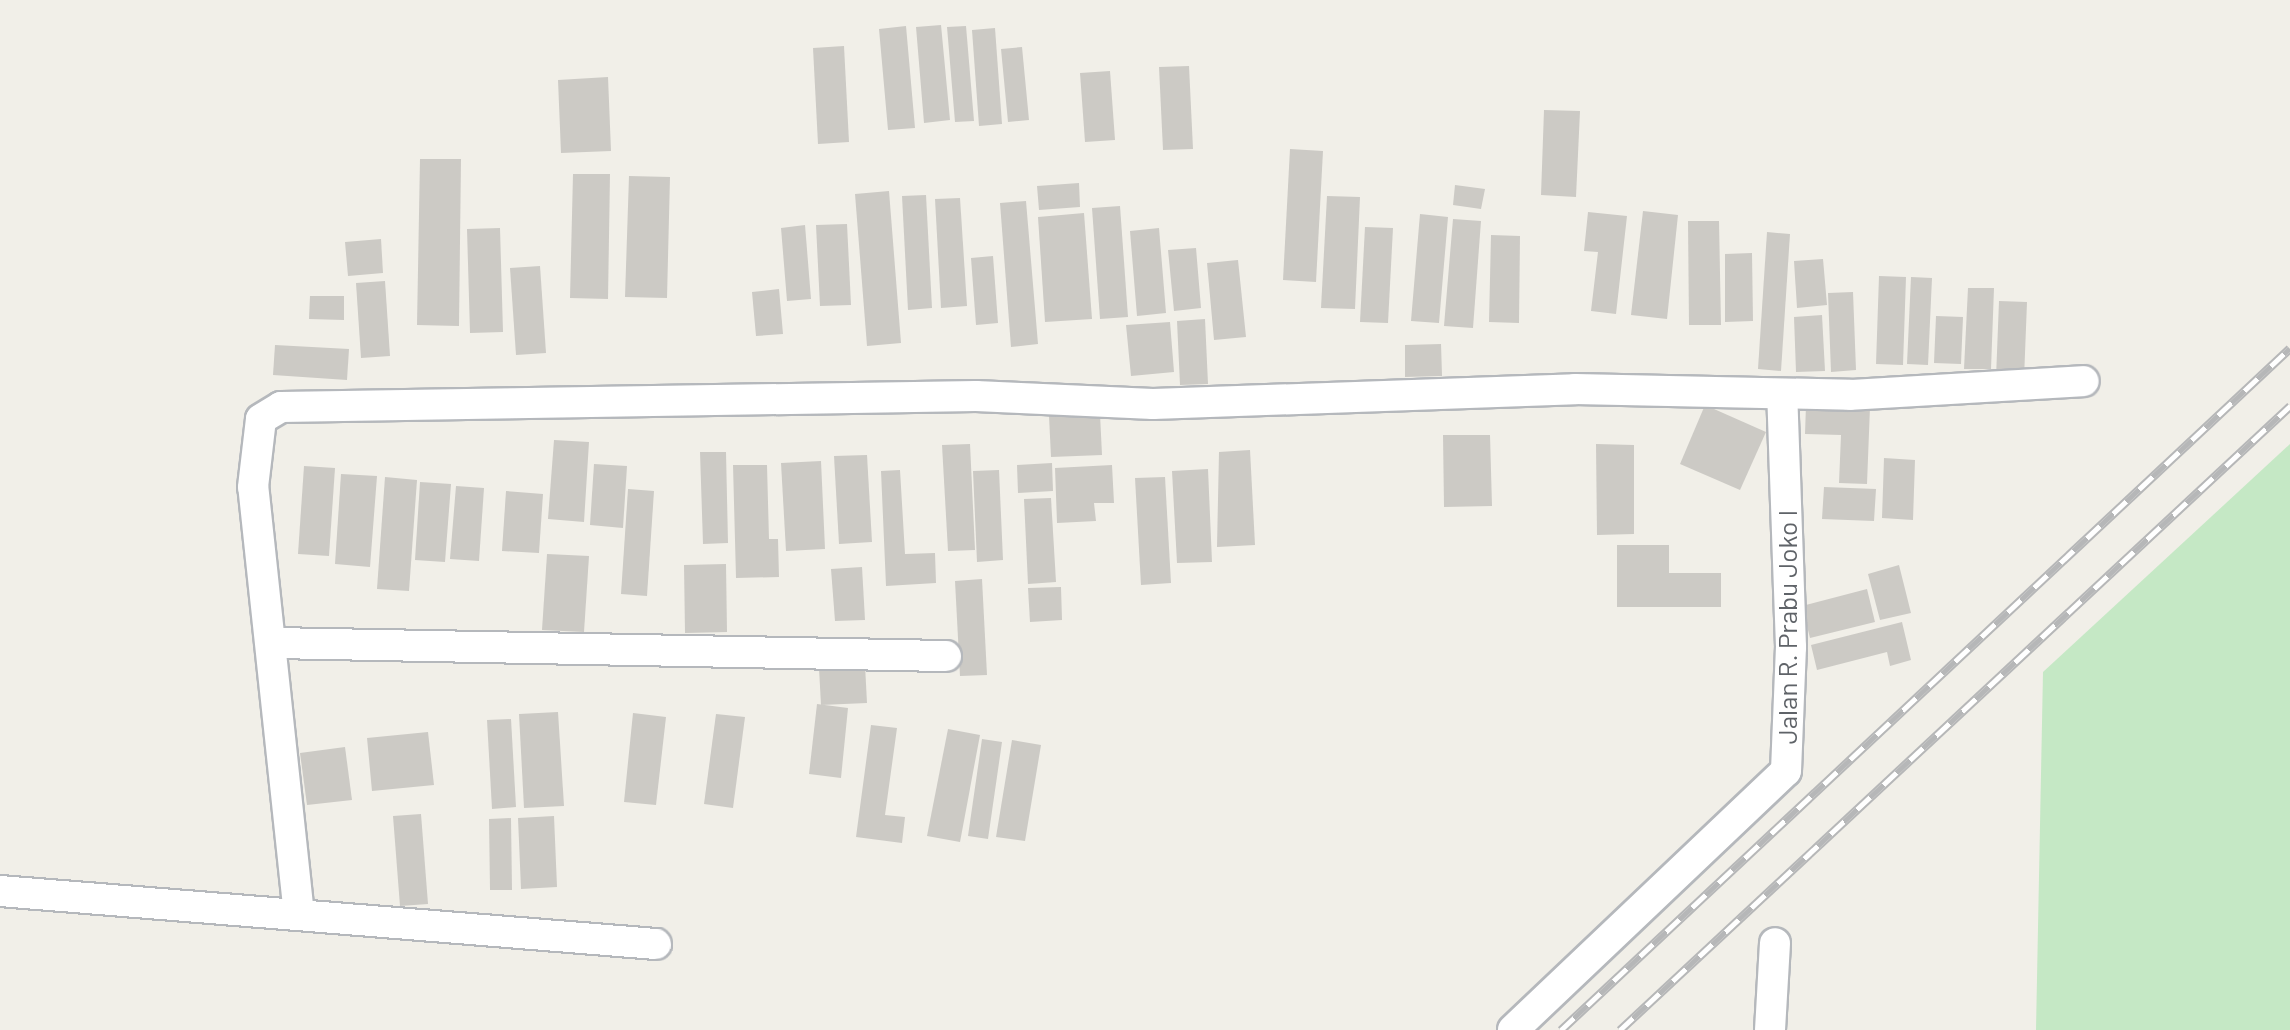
<!DOCTYPE html>
<html>
<head>
<meta charset="utf-8">
<style>
  body { margin:0 }
  #map { position:relative; width:2290px; height:1030px; overflow:hidden; background:#f1efe8; font-family:Barlow,sans-serif }
  div>[style] { position:absolute }
  .green>* { inset:0; background:#c5e8c5 }
  .building>* { inset:0; background:#cccac5 }
  .roads { filter:drop-shadow(2px 0 #b5b8bc) drop-shadow(-2px 0 #b5b8bc) drop-shadow(0 2px #b5b8bc) drop-shadow(0 -2px #b5b8bc) }
  .minor>* { height:30px; margin:-15px; padding:0 15px; transform-origin:15px; border-radius:15px; background:#fff }
  .rail>* { height:9px; margin-top:-4.5px; transform-origin:0; background:repeating-linear-gradient(90deg,#fff 0 18px,#b6b7b8 0 36px); box-sizing:border-box; border-block:2px solid #b6b7b8 }
  span { translate:-50% -50%; white-space:nowrap; text-align:center; line-height:1.15; -webkit-text-stroke:6px #fff; paint-order:stroke }
  .street-label { font-size:26px; color:#5f6368 }
</style>
</head>
<body>
<div id="map">
  <div class="green">
    <i style="clip-path:polygon(2290px 444px,2290px 1030px,2036px 1030px,2043px 672px)"></i>
  </div>
  <div class="building">
    <i style="clip-path:polygon(941px 25px,950px 120px,924px 123px,916px 27px)"></i>
    <i style="clip-path:polygon(906px 26px,915px 128px,888px 130px,879px 29px)"></i>
    <i style="clip-path:polygon(966px 26px,974px 121px,955px 122px,947px 27px)"></i>
    <i style="clip-path:polygon(995px 28px,1002px 124px,979px 126px,972px 30px)"></i>
    <i style="clip-path:polygon(844px 46px,849px 142px,818px 144px,813px 48px)"></i>
    <i style="clip-path:polygon(1022px 47px,1029px 120px,1008px 122px,1001px 49px)"></i>
    <i style="clip-path:polygon(1189px 66px,1193px 149px,1163px 150px,1159px 67px)"></i>
    <i style="clip-path:polygon(1110px 71px,1115px 140px,1085px 142px,1080px 73px)"></i>
    <i style="clip-path:polygon(608px 77px,611px 151px,561px 153px,558px 80px)"></i>
    <i style="clip-path:polygon(1544px 110px,1580px 111px,1576px 197px,1541px 195px)"></i>
    <i style="clip-path:polygon(1290px 149px,1323px 151px,1316px 282px,1283px 280px)"></i>
    <i style="clip-path:polygon(420px 159px,461px 159px,459px 326px,417px 325px)"></i>
    <i style="clip-path:polygon(573px 174px,610px 174px,608px 299px,570px 298px)"></i>
    <i style="clip-path:polygon(629px 176px,670px 177px,667px 298px,625px 297px)"></i>
    <i style="clip-path:polygon(1079px 183px,1080px 207px,1039px 210px,1037px 186px)"></i>
    <i style="clip-path:polygon(1455px 185px,1485px 189px,1481px 209px,1453px 205px)"></i>
    <i style="clip-path:polygon(889px 191px,901px 343px,867px 346px,855px 194px)"></i>
    <i style="clip-path:polygon(926px 195px,932px 308px,908px 310px,902px 196px)"></i>
    <i style="clip-path:polygon(1327px 196px,1360px 197px,1355px 309px,1321px 308px)"></i>
    <i style="clip-path:polygon(960px 198px,967px 306px,941px 308px,935px 199px)"></i>
    <i style="clip-path:polygon(1026px 201px,1038px 344px,1011px 347px,1000px 203px)"></i>
    <i style="clip-path:polygon(1120px 206px,1128px 317px,1100px 319px,1092px 208px)"></i>
    <i style="clip-path:polygon(1643px 211px,1678px 215px,1667px 319px,1631px 315px)"></i>
    <i style="clip-path:polygon(1588px 212px,1627px 216px,1616px 314px,1591px 311px,1598px 252px,1584px 251px)"></i>
    <i style="clip-path:polygon(1084px 213px,1092px 319px,1045px 322px,1038px 217px)"></i>
    <i style="clip-path:polygon(1420px 214px,1448px 217px,1439px 323px,1411px 321px)"></i>
    <i style="clip-path:polygon(1453px 219px,1481px 221px,1473px 328px,1444px 326px)"></i>
    <i style="clip-path:polygon(1688px 221px,1719px 221px,1721px 325px,1689px 325px)"></i>
    <i style="clip-path:polygon(847px 224px,851px 305px,820px 306px,816px 225px)"></i>
    <i style="clip-path:polygon(805px 225px,811px 299px,787px 301px,781px 228px)"></i>
    <i style="clip-path:polygon(1365px 227px,1393px 228px,1388px 323px,1360px 322px)"></i>
    <i style="clip-path:polygon(500px 228px,503px 332px,470px 333px,467px 229px)"></i>
    <i style="clip-path:polygon(1159px 228px,1166px 313px,1137px 316px,1130px 231px)"></i>
    <i style="clip-path:polygon(1767px 232px,1790px 234px,1781px 371px,1758px 369px)"></i>
    <i style="clip-path:polygon(1491px 235px,1520px 236px,1519px 323px,1489px 322px)"></i>
    <i style="clip-path:polygon(381px 239px,383px 273px,348px 276px,345px 242px)"></i>
    <i style="clip-path:polygon(1196px 248px,1201px 308px,1174px 311px,1168px 250px)"></i>
    <i style="clip-path:polygon(1752px 253px,1753px 321px,1725px 322px,1725px 254px)"></i>
    <i style="clip-path:polygon(993px 256px,998px 323px,976px 325px,971px 258px)"></i>
    <i style="clip-path:polygon(1823px 259px,1827px 305px,1797px 308px,1794px 261px)"></i>
    <i style="clip-path:polygon(1238px 260px,1246px 337px,1214px 340px,1207px 263px)"></i>
    <i style="clip-path:polygon(540px 266px,546px 353px,516px 355px,510px 268px)"></i>
    <i style="clip-path:polygon(1879px 276px,1906px 277px,1903px 365px,1876px 364px)"></i>
    <i style="clip-path:polygon(1911px 277px,1932px 278px,1928px 365px,1907px 364px)"></i>
    <i style="clip-path:polygon(385px 281px,390px 356px,361px 358px,356px 283px)"></i>
    <i style="clip-path:polygon(1968px 288px,1994px 288px,1991px 369px,1964px 369px)"></i>
    <i style="clip-path:polygon(779px 289px,783px 334px,756px 336px,752px 292px)"></i>
    <i style="clip-path:polygon(1853px 292px,1856px 370px,1831px 372px,1828px 293px)"></i>
    <i style="clip-path:polygon(310px 296px,344px 296px,344px 320px,309px 319px)"></i>
    <i style="clip-path:polygon(1999px 301px,2027px 302px,2024px 379px,1996px 378px)"></i>
    <i style="clip-path:polygon(1822px 315px,1825px 371px,1796px 372px,1794px 317px)"></i>
    <i style="clip-path:polygon(1936px 316px,1963px 317px,1961px 364px,1934px 363px)"></i>
    <i style="clip-path:polygon(1205px 319px,1208px 384px,1180px 385px,1177px 321px)"></i>
    <i style="clip-path:polygon(1170px 322px,1174px 372px,1131px 376px,1126px 325px)"></i>
    <i style="clip-path:polygon(1441px 344px,1442px 376px,1405px 377px,1405px 345px)"></i>
    <i style="clip-path:polygon(275px 345px,349px 349px,347px 380px,273px 375px)"></i>
    <i style="clip-path:polygon(1705px 405px,1766px 432px,1740px 490px,1680px 464px)"></i>
    <i style="clip-path:polygon(1806px 405px,1870px 407px,1867px 484px,1839px 483px,1841px 435px,1805px 434px)"></i>
    <i style="clip-path:polygon(1100px 414px,1102px 455px,1051px 457px,1049px 416px)"></i>
    <i style="clip-path:polygon(1443px 435px,1490px 435px,1492px 506px,1444px 507px)"></i>
    <i style="clip-path:polygon(554px 440px,589px 442px,584px 522px,548px 519px)"></i>
    <i style="clip-path:polygon(970px 444px,975px 550px,948px 551px,942px 445px)"></i>
    <i style="clip-path:polygon(1596px 444px,1634px 445px,1634px 534px,1597px 535px)"></i>
    <i style="clip-path:polygon(1250px 450px,1255px 545px,1217px 547px,1219px 452px)"></i>
    <i style="clip-path:polygon(700px 452px,726px 452px,728px 543px,703px 544px)"></i>
    <i style="clip-path:polygon(867px 455px,872px 542px,839px 544px,834px 456px)"></i>
    <i style="clip-path:polygon(1884px 458px,1915px 460px,1913px 520px,1882px 518px)"></i>
    <i style="clip-path:polygon(821px 461px,825px 549px,786px 551px,781px 463px)"></i>
    <i style="clip-path:polygon(1052px 463px,1053px 491px,1018px 493px,1017px 465px)"></i>
    <i style="clip-path:polygon(594px 464px,627px 466px,623px 528px,590px 525px)"></i>
    <i style="clip-path:polygon(733px 465px,767px 465px,769px 539px,778px 539px,779px 577px,736px 578px)"></i>
    <i style="clip-path:polygon(1112px 465px,1114px 503px,1094px 503px,1096px 521px,1057px 523px,1055px 468px)"></i>
    <i style="clip-path:polygon(304px 466px,335px 468px,329px 556px,298px 554px)"></i>
    <i style="clip-path:polygon(1208px 469px,1212px 562px,1177px 563px,1172px 471px)"></i>
    <i style="clip-path:polygon(900px 470px,905px 554px,935px 553px,936px 583px,886px 586px,881px 471px)"></i>
    <i style="clip-path:polygon(999px 470px,1003px 560px,977px 562px,973px 471px)"></i>
    <i style="clip-path:polygon(341px 474px,377px 476px,370px 567px,335px 564px)"></i>
    <i style="clip-path:polygon(385px 477px,417px 480px,409px 591px,377px 589px)"></i>
    <i style="clip-path:polygon(1165px 477px,1171px 583px,1141px 585px,1135px 478px)"></i>
    <i style="clip-path:polygon(420px 482px,451px 484px,445px 562px,415px 560px)"></i>
    <i style="clip-path:polygon(456px 486px,484px 488px,479px 561px,450px 559px)"></i>
    <i style="clip-path:polygon(1824px 487px,1876px 489px,1874px 521px,1822px 519px)"></i>
    <i style="clip-path:polygon(628px 489px,654px 491px,647px 596px,621px 594px)"></i>
    <i style="clip-path:polygon(506px 491px,543px 494px,539px 553px,502px 551px)"></i>
    <i style="clip-path:polygon(1051px 498px,1056px 582px,1028px 584px,1024px 499px)"></i>
    <i style="clip-path:polygon(1617px 545px,1669px 545px,1669px 573px,1721px 573px,1721px 607px,1617px 607px)"></i>
    <i style="clip-path:polygon(547px 554px,589px 556px,584px 632px,542px 630px)"></i>
    <i style="clip-path:polygon(726px 564px,727px 632px,685px 633px,684px 565px)"></i>
    <i style="clip-path:polygon(1899px 565px,1911px 613px,1880px 620px,1868px 574px)"></i>
    <i style="clip-path:polygon(862px 567px,865px 620px,835px 621px,831px 569px)"></i>
    <i style="clip-path:polygon(982px 579px,987px 675px,960px 676px,955px 581px)"></i>
    <i style="clip-path:polygon(1061px 587px,1062px 620px,1030px 622px,1028px 588px)"></i>
    <i style="clip-path:polygon(1867px 589px,1875px 622px,1810px 638px,1802px 606px)"></i>
    <i style="clip-path:polygon(1902px 622px,1911px 660px,1890px 666px,1887px 652px,1817px 670px,1811px 645px)"></i>
    <i style="clip-path:polygon(865px 665px,867px 703px,821px 705px,819px 668px)"></i>
    <i style="clip-path:polygon(817px 704px,848px 708px,841px 778px,809px 774px)"></i>
    <i style="clip-path:polygon(558px 712px,564px 806px,524px 808px,519px 714px)"></i>
    <i style="clip-path:polygon(633px 713px,666px 717px,656px 805px,624px 802px)"></i>
    <i style="clip-path:polygon(716px 714px,745px 717px,733px 808px,704px 804px)"></i>
    <i style="clip-path:polygon(511px 719px,516px 807px,492px 809px,487px 720px)"></i>
    <i style="clip-path:polygon(871px 725px,897px 728px,885px 815px,905px 817px,902px 843px,856px 837px)"></i>
    <i style="clip-path:polygon(948px 729px,980px 735px,960px 842px,927px 836px)"></i>
    <i style="clip-path:polygon(428px 732px,434px 785px,372px 791px,367px 738px)"></i>
    <i style="clip-path:polygon(982px 739px,1002px 742px,988px 839px,968px 836px)"></i>
    <i style="clip-path:polygon(1012px 740px,1041px 745px,1025px 841px,996px 837px)"></i>
    <i style="clip-path:polygon(345px 747px,352px 800px,307px 805px,300px 753px)"></i>
    <i style="clip-path:polygon(421px 814px,428px 904px,400px 906px,393px 816px)"></i>
    <i style="clip-path:polygon(554px 816px,557px 887px,521px 889px,518px 818px)"></i>
    <i style="clip-path:polygon(511px 818px,512px 890px,490px 890px,489px 819px)"></i>
  </div>
  <div class="roads">
    <div class="minor">
      <i style="left:274px;top:643px;width:672px;rotate:1.11deg"></i>
      <i style="left:0;top:891px;width:658px;rotate:4.62deg"></i>
      <i style="left:299px;top:915px;width:430px;rotate:-96.1deg"></i>
      <i style="left:253px;top:487px;width:68px;rotate:-83.3deg"></i>
      <i style="left:261px;top:419px;width:23px;rotate:-31deg"></i>
      <i style="left:281px;top:407px;width:695px;rotate:-0.91deg"></i>
      <i style="left:976px;top:396px;width:177px;rotate:2.6deg"></i>
      <i style="left:1153px;top:404px;width:422px;rotate:-2deg"></i>
      <i style="left:1575px;top:389px;width:275px;rotate:1.2deg"></i>
      <i style="left:1850px;top:395px;width:234px;rotate:-3.4deg"></i>
      <i style="left:1513px;top:1030px;width:376px;rotate:-43.5deg"></i>
      <i style="left:1786px;top:771px;width:124px;rotate:-87.7deg"></i>
      <i style="left:1791px;top:647px;width:253px;rotate:-92deg"></i>
      <i style="left:1770px;top:1030px;width:87px;rotate:-86.7deg"></i>
    </div>
  </div>
  <div class="rail">
    <i style="left:1561px;top:1030px;width:998px;rotate:-43.09deg"></i>
    <i style="left:1620px;top:1030px;width:916px;rotate:-42.96deg"></i>
  </div>
  <div class="street-label">
    <span style="left:1787px;top:627px;rotate:-90deg">Jalan R. Prabu Joko I</span>
  </div>
</div>
</body>
</html>
